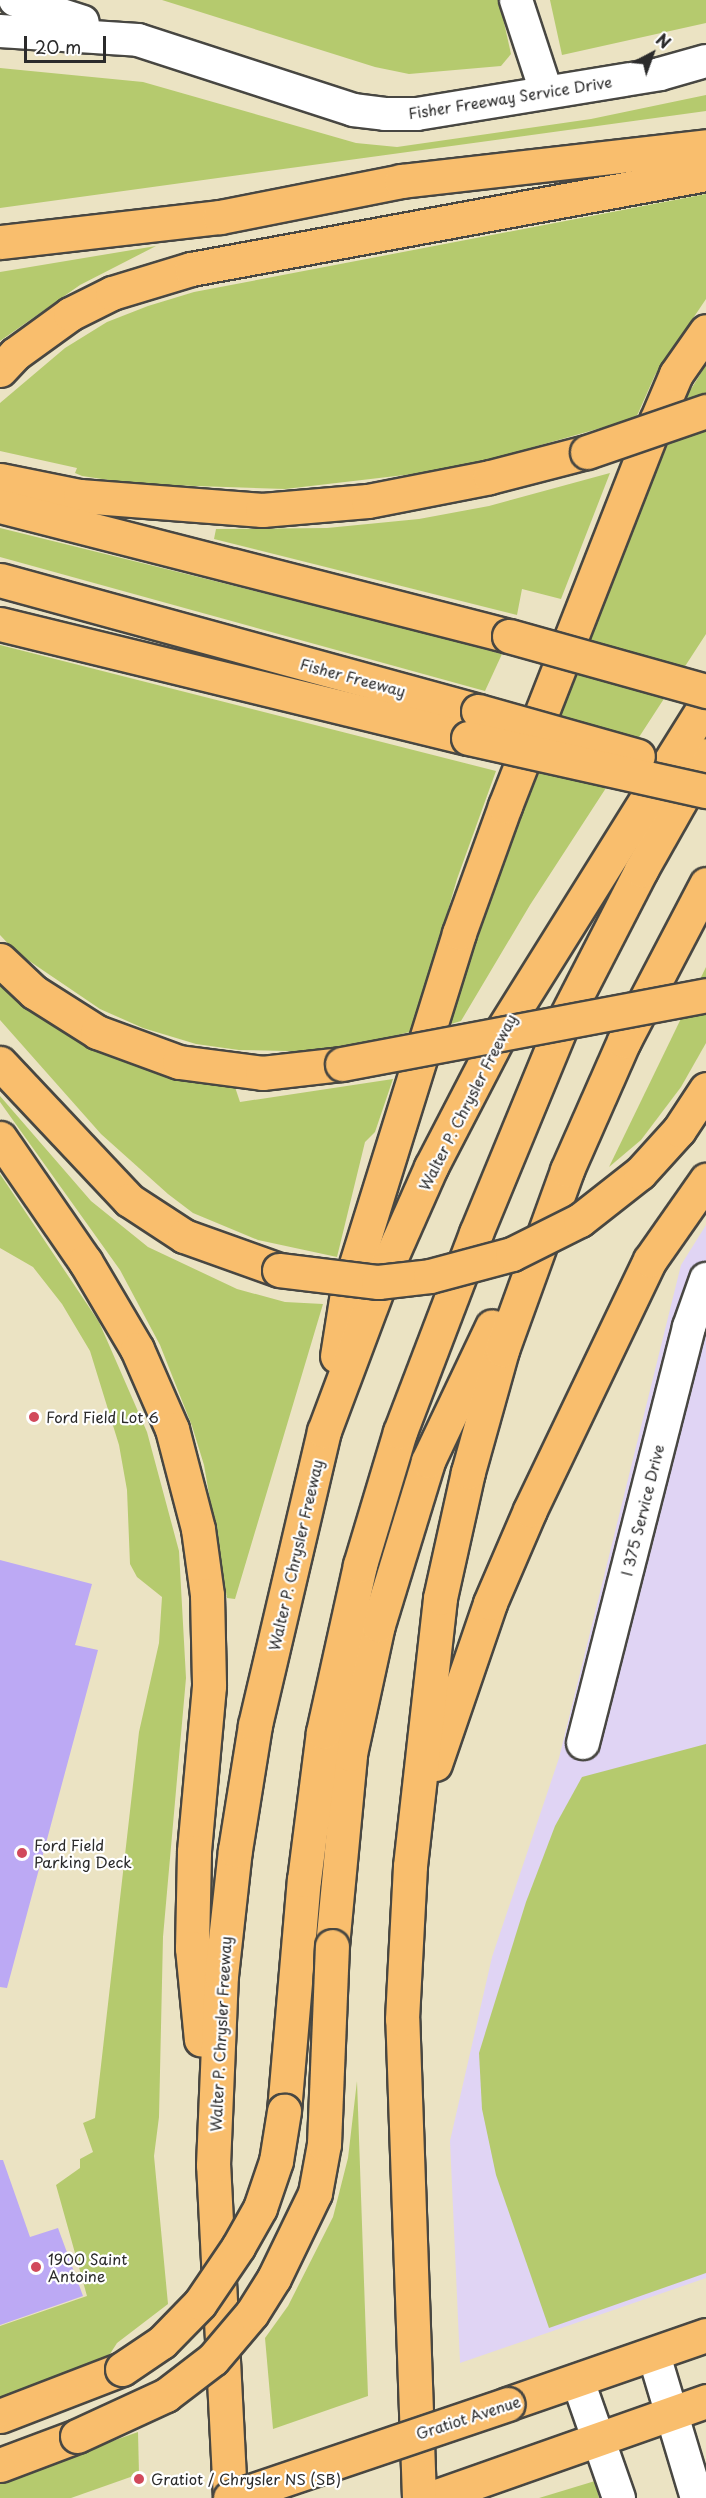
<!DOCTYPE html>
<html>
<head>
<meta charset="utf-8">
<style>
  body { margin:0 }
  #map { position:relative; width:706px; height:2498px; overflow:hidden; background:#ebe3c3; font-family:"Playpen Sans",sans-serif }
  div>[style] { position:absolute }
  .built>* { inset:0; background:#e0d4f4 }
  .green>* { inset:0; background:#b5ca6e }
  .building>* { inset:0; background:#bca9f4 }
  .roads { filter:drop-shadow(2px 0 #484742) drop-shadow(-2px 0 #484742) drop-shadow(0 2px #484742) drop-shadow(0 -2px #484742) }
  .minor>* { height:32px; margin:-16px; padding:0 16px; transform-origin:16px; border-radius:16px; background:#fff }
  .major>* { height:33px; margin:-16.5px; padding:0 16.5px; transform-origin:16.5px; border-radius:16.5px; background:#f9be6d }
  .highway>* { height:33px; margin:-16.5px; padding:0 16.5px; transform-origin:16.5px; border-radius:16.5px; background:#f9be6d }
  .bridges { filter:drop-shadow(2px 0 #484742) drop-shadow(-2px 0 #484742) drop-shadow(0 2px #484742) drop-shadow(0 -2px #484742) }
  .major-bridge>* { height:33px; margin:-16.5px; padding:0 16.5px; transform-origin:16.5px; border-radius:16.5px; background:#f9be6d }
  .highway-bridge>* { height:33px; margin:-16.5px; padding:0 16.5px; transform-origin:16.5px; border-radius:16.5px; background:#f9be6d }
  .dots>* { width:16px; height:16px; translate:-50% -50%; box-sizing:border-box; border:3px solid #fff; border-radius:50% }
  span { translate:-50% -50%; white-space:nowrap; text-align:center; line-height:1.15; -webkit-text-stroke:4.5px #fff; paint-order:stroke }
  .street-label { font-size:15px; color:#2b2b2b }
  .poi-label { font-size:15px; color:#2b2b2b }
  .left { translate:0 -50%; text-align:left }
  .north { position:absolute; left:622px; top:24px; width:60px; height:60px; -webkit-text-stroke:4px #fff; paint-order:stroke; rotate:41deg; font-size:16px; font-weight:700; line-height:24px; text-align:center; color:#2b2b2b }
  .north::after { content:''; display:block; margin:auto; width:21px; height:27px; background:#2b2b2b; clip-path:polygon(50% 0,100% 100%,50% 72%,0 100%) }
  .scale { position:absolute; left:24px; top:36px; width:82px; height:27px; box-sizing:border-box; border:3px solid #2b2b2b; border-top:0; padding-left:8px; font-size:18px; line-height:21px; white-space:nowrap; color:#2b2b2b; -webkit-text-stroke:4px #fff; paint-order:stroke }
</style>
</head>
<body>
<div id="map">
  <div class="built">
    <i style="clip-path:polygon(706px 1225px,706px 2278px,460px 2363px,450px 2141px,492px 1957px,559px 1758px,681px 1265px)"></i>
  </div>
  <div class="green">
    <i style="clip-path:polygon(162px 0,499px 0,511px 54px,501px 66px,409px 74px,375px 67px)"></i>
    <i style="clip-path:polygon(550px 0,706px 0,706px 23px,562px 55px)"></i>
    <i style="clip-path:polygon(0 68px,143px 82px,356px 143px,397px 147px,591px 119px,706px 95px,706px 111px,0 208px)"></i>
    <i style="clip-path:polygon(706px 194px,706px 299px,655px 375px,636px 418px,456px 469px,285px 489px,136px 484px,82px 476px,75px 473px,77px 468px,0 451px,0 403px,65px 348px,107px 322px,148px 306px,194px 292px)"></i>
    <i style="clip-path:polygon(156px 246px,80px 285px,0 341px,0 272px)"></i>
    <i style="clip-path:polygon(706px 365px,706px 634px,530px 905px,461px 1021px,444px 1026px,460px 972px,593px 610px,683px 402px)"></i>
    <i style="clip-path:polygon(610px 473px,561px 599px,522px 589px,517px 615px,214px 539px,216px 529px,327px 528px,419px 519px,489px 506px)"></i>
    <i style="clip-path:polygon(0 528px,429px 634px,502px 654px,485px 691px,0 557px)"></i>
    <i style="clip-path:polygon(0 645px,496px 771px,457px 879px,413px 1031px,332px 1052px,239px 1050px,196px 1044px,143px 1028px,100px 1009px,16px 952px,0 935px)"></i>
    <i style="clip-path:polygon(706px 967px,706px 1043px,681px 1087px,641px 1140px,609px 1167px)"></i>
    <i style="clip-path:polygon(0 986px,48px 1023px,97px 1050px,167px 1077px,235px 1087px,240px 1102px,393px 1079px,375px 1132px,365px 1142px,337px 1257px,258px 1240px,193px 1213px,168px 1194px,101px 1134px,0 1020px)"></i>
    <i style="clip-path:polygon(0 1096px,91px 1201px,148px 1247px,237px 1289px,285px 1302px,323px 1304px,235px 1599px,227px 1598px,204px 1465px,192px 1426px,160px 1345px,120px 1270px,0 1102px)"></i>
    <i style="clip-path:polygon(0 1174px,99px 1322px,147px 1432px,179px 1551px,186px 1678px,163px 1937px,159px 2117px,154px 2156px,168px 2304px,117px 2343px,110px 2354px,81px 2370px,0 2399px,0 2326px,87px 2296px,56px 2185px,80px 2168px,80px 2159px,93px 2152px,83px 2123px,95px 2118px,139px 1732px,159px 1643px,162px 1597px,137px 1577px,130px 1564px,127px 1490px,119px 1445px,90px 1351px,62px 1304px,33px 1267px,0 1248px)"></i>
    <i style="clip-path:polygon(706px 1744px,706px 2273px,549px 2328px,496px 2175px,482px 2109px,479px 2053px,526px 1902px,555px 1826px,582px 1777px)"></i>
    <i style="clip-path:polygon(357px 2081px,368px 2396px,273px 2429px,265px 2338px,288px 2306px,333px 2217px,348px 2158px)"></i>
    <i style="clip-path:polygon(138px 2432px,139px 2474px,71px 2498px,0 2498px,0 2481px)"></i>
    <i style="clip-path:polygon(595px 2481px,599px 2498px,539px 2498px)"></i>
  </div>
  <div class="building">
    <i style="clip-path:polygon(0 1560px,92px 1584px,75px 1645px,98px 1650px,7px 1988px,0 1987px)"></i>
    <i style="clip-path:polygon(0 2160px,3px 2160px,30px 2237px,58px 2228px,83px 2296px,0 2325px)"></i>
  </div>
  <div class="roads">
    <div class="minor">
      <i style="left:15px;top:0;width:71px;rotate:17.9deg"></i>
      <i style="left:516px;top:0;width:96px;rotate:71.8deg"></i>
      <i style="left:0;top:31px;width:138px;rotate:3.7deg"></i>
      <i style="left:138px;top:40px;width:226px;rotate:18deg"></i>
      <i style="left:353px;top:110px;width:32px;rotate:7deg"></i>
      <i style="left:385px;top:114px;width:32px"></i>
      <i style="left:417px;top:114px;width:246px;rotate:-9.3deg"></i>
      <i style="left:660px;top:74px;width:48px;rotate:-15.8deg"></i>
      <i style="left:583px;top:1743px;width:429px;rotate:-75.7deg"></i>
      <i style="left:689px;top:1327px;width:51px;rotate:-70.5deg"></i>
      <i style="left:654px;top:2355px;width:149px;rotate:73.3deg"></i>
      <i style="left:578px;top:2381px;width:124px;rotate:70.7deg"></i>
    </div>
    <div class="major">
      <i style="left:507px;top:2404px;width:211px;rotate:-19.1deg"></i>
      <i style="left:431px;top:2498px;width:292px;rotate:-19.4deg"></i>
    </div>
    <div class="highway">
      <i style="left:0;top:242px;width:221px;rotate:-6.5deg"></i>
      <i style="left:220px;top:217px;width:185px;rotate:-11.2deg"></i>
      <i style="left:401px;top:181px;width:307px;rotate:-6.5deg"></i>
      <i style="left:0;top:370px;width:22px;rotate:-47deg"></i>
      <i style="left:15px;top:354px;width:68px;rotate:-36deg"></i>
      <i style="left:70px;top:314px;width:47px;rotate:-26.6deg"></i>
      <i style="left:112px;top:293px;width:83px;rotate:-16.9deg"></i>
      <i style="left:191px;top:269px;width:524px;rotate:-10.45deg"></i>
      <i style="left:0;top:480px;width:82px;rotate:11.3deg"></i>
      <i style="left:80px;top:496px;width:183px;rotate:4.4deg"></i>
      <i style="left:262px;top:510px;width:106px;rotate:-4.9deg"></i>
      <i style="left:368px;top:501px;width:124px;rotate:-11.1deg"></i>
      <i style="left:490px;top:477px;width:100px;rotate:-14.5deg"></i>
      <i style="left:0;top:506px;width:525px;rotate:14.33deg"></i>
      <i style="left:0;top:580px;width:496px;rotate:15.3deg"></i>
      <i style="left:0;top:624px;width:482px;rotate:13.7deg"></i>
      <i style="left:0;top:960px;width:47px;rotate:43.3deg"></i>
      <i style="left:34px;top:992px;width:75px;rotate:32.4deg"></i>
      <i style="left:97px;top:1032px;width:87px;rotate:20.1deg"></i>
      <i style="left:179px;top:1062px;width:84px;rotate:7.5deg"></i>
      <i style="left:262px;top:1073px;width:81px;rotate:-6.4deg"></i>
      <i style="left:0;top:1063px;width:188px;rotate:46.7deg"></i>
      <i style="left:129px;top:1200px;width:66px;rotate:33.2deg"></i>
      <i style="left:184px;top:1236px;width:101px;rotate:19.7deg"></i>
      <i style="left:0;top:1138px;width:150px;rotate:55.4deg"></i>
      <i style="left:85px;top:1261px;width:102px;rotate:59.4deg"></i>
      <i style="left:137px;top:1349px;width:87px;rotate:66.4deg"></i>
      <i style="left:172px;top:1429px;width:103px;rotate:75.4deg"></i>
      <i style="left:198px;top:1529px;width:67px;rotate:82.2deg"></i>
      <i style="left:207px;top:1595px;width:91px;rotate:88.7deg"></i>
      <i style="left:209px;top:1686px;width:167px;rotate:95.2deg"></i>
      <i style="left:194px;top:1852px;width:96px;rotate:91.2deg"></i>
      <i style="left:192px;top:1948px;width:92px;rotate:84.4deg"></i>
      <i style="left:337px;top:1356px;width:64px;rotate:-81deg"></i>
      <i style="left:347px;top:1293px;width:377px;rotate:-72.7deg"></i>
      <i style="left:459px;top:933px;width:135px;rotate:-70.1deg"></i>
      <i style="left:505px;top:806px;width:414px;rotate:-68.6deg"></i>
      <i style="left:656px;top:421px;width:51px;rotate:-66.9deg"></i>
      <i style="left:676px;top:374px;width:52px;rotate:-55.1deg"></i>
      <i style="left:435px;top:1764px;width:170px;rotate:-71.1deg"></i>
      <i style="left:490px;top:1603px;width:101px;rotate:-66.7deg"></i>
      <i style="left:530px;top:1510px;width:277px;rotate:-64.4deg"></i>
      <i style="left:650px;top:1260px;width:98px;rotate:-55deg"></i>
      <i style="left:332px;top:1946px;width:193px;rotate:-84.6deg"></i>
      <i style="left:350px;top:1754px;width:132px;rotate:-77.8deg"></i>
      <i style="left:378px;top:1625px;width:171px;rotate:-73deg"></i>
      <i style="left:428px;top:1461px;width:149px;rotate:-64.6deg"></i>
      <i style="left:284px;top:2111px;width:232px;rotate:-85.1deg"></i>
      <i style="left:304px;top:1880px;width:149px;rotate:-82.7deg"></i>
      <i style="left:323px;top:1732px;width:171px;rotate:-77.5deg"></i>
      <i style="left:360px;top:1565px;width:139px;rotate:-73.3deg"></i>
      <i style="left:400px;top:1432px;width:213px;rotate:-69.1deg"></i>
      <i style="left:476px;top:1233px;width:230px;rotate:-67.6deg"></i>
      <i style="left:564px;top:1020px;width:169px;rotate:-62.8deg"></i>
      <i style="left:641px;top:870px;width:132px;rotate:-60.5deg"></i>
      <i style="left:0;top:2416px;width:131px;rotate:-21.1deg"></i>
      <i style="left:0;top:2465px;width:82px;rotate:-20.6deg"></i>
      <i style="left:230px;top:2498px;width:333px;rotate:-92.9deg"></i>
      <i style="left:213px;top:2165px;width:189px;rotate:-87.6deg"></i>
      <i style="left:221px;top:1976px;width:127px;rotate:-83.7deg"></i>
      <i style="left:235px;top:1850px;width:127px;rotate:-80.9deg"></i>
      <i style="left:255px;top:1725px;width:302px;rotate:-76.8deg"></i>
      <i style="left:324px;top:1431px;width:159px;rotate:-69.4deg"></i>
      <i style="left:380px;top:1282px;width:126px;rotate:-66.1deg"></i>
      <i style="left:431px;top:1167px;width:152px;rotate:-62.6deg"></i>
      <i style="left:501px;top:1032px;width:387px;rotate:-58deg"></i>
      <i style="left:419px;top:2498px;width:479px;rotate:-92deg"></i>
      <i style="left:402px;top:2019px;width:153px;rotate:-87deg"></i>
      <i style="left:410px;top:1866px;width:270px;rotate:-83.6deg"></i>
      <i style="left:440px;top:1598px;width:129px;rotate:-77.5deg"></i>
      <i style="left:468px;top:1472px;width:127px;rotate:-74.4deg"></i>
      <i style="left:502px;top:1350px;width:191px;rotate:-70.1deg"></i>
      <i style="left:567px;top:1170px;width:141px;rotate:-66.2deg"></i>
      <i style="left:624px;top:1041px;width:177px;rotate:-62.4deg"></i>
    </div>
  </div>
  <div class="bridges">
    <div class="major-bridge">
      <i style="left:230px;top:2498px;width:293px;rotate:-18.7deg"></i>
    </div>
    <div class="highway-bridge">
      <i style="left:587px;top:452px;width:126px;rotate:-19deg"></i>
      <i style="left:509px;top:636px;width:205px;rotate:15.6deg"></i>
      <i style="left:478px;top:711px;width:166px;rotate:15.7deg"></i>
      <i style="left:468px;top:738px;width:244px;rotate:12.6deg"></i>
      <i style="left:342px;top:1064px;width:370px;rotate:-10.7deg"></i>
      <i style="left:279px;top:1270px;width:100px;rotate:6.9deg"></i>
      <i style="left:378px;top:1282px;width:52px;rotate:-6.6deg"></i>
      <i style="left:430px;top:1276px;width:85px;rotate:-15deg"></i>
      <i style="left:512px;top:1254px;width:76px;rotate:-26.6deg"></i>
      <i style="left:580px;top:1220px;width:76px;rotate:-38.1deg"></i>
      <i style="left:640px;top:1173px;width:58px;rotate:-47.8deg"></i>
      <i style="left:679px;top:1130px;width:49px;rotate:-56.6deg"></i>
      <i style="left:122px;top:2369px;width:48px;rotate:-34deg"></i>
      <i style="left:162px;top:2342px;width:54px;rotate:-45.7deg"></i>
      <i style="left:200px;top:2303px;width:68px;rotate:-55.8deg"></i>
      <i style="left:238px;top:2247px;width:45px;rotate:-60.6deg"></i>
      <i style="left:260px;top:2208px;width:50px;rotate:-71.2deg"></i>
      <i style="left:276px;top:2161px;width:51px;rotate:-80.9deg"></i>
      <i style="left:77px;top:2436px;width:98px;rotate:-24.7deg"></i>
      <i style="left:166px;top:2395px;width:59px;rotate:-37.5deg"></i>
      <i style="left:213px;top:2359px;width:60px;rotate:-49.7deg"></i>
      <i style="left:252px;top:2313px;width:41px;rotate:-57.8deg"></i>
      <i style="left:274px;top:2278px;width:94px;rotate:-64.2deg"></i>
      <i style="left:315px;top:2193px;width:50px;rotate:-79.6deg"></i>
      <i style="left:324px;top:2144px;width:198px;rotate:-87.7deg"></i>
    </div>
  </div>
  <div class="dots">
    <i style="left:34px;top:1417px;background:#d1495b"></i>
    <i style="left:22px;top:1853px;background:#d1495b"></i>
    <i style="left:36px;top:2267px;background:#d1495b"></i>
    <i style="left:139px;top:2479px;background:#d1495b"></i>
  </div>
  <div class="street-label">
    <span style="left:510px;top:97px;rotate:-9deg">Fisher Freeway Service Drive</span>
    <span style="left:353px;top:677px;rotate:15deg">Fisher Freeway</span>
    <span style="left:467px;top:1102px;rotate:-63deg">Walter P. Chrysler Freeway</span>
    <span style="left:642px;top:1510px;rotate:-76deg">I 375 Service Drive</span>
    <span style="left:295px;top:1555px;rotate:-77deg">Walter P. Chrysler Freeway</span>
    <span style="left:220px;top:2034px;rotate:-87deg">Walter P. Chrysler Freeway</span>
    <span style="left:468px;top:2417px;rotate:-18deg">Gratiot Avenue</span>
  </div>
  <div class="poi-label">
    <span class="left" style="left:46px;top:1417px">Ford Field Lot 6</span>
    <span class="left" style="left:34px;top:1853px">Ford Field<br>Parking Deck</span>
    <span class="left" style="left:48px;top:2267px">1900 Saint<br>Antoine</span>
    <span class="left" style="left:151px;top:2479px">Gratiot / Chrysler NS (SB)</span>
  </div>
  <div class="north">N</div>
  <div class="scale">20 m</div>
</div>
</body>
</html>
